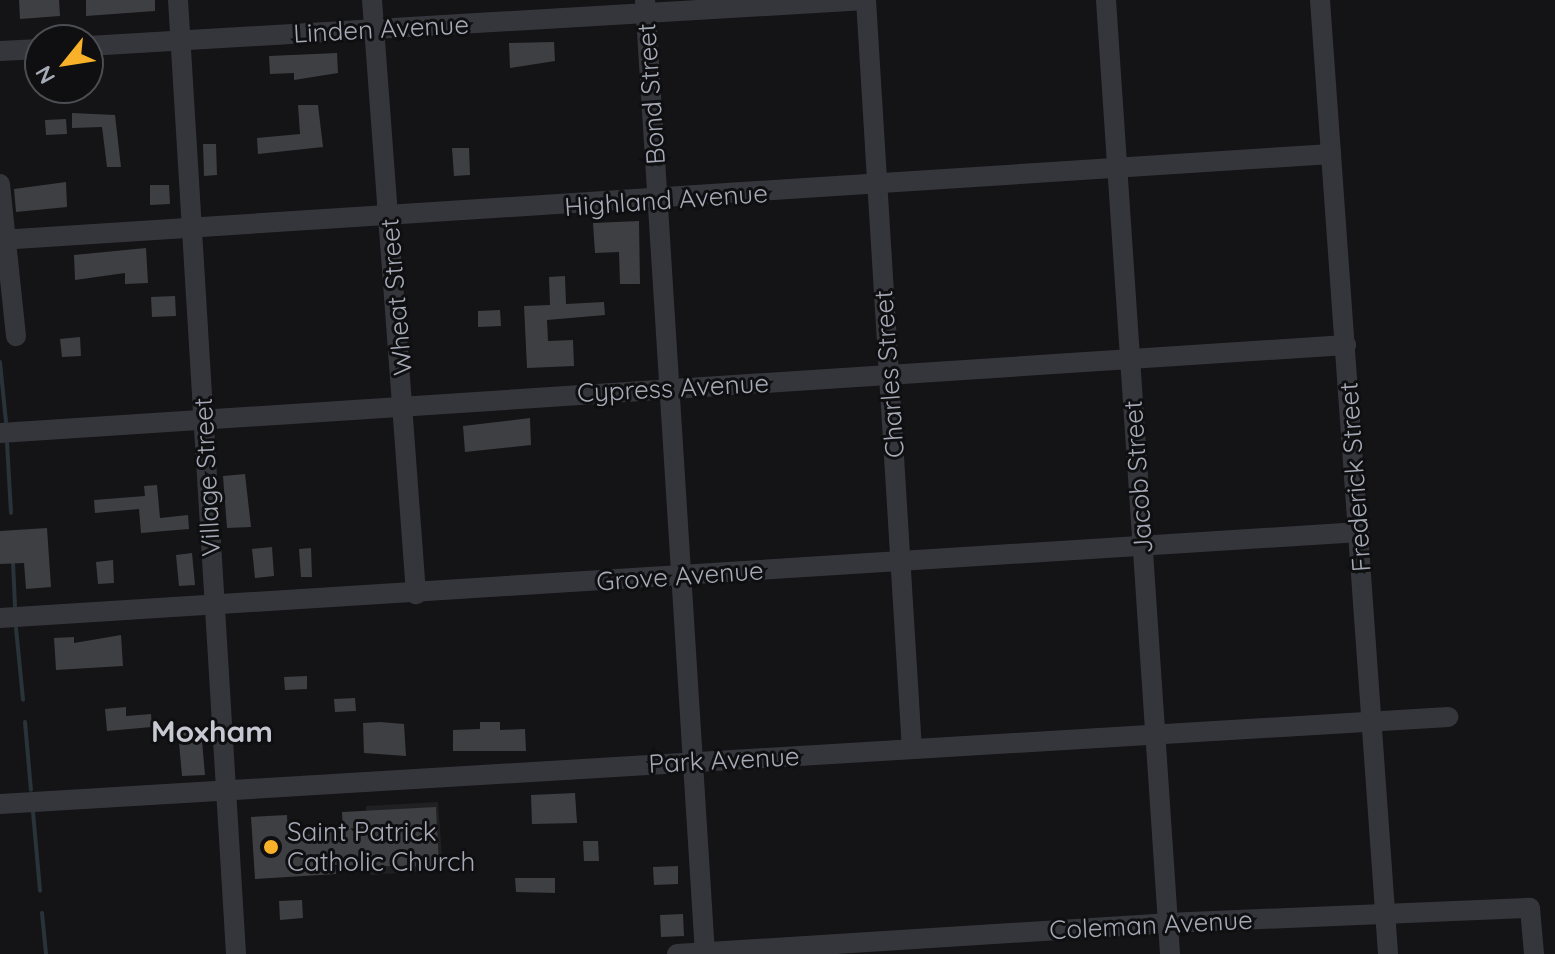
<!DOCTYPE html>
<html>
<head>
<meta charset="utf-8">
<style>
  body { margin:0 }
  #map { position:relative; width:1555px; height:954px; overflow:hidden; background:#141416; font-family:Quicksand,sans-serif }
  div>[style] { position:absolute }
  .built>* { inset:0; background:#202023 }
  .stream>* { height:4px; margin:-2px; padding:0 2px; transform-origin:2px; border-radius:2px; background:#29333a }
  .building>* { inset:0; background:#3e3f43 }
  .minor>* { height:20px; margin:-10px; padding:0 10px; transform-origin:10px; border-radius:10px; background:#35363b }
  .dots>* { width:22px; height:22px; translate:-50% -50%; box-sizing:border-box; border:4px solid #0f0f11; border-radius:50% }
  span { translate:-50% -50%; white-space:nowrap; text-align:center; line-height:1.15; -webkit-text-stroke:6px #0f0f11; paint-order:stroke }
  .street-label { font-size:26px; color:#a5aab6 }
  .poi-label { font-size:26px; color:#a5aab6 }
  .left { translate:0 -50%; text-align:left }
  .quarter-label { font-size:30px; color:#c6c9d2; font-weight:700 }
  .north { position:absolute; left:24px; top:24px; width:80px; height:80px; box-sizing:border-box; background:#0f0f11; border:2px solid #4b4d53; border-radius:50%; rotate:240deg; font-size:22px; font-weight:700; line-height:32px; text-align:center; color:#a5aab6 }
  .north::after { content:''; display:block; margin:auto; width:28px; height:36px; background:#f9b129; clip-path:polygon(50% 0,100% 100%,50% 72%,0 100%) }
</style>
</head>
<body>
<div id="map">
  <div class="built">
    <i style="clip-path:polygon(438px 802px,443px 870px,370px 875px,366px 806px)"></i>
  </div>
  <div class="stream">
    <i style="left:0;top:362px;width:60px;rotate:84.3deg"></i>
    <i style="left:7px;top:443px;width:70px;rotate:86.7deg"></i>
    <i style="left:13px;top:562px;width:44px;rotate:87.4deg"></i>
    <i style="left:16px;top:628px;width:72px;rotate:84.4deg"></i>
    <i style="left:25px;top:722px;width:68px;rotate:85deg"></i>
    <i style="left:33px;top:812px;width:79px;rotate:84.9deg"></i>
    <i style="left:42px;top:913px;width:41px;rotate:84.4deg"></i>
  </div>
  <div class="building">
    <i style="clip-path:polygon(19px 0,59px 0,60px 16px,20px 19px)"></i>
    <i style="clip-path:polygon(86px 0,155px 0,155px 11px,86px 16px)"></i>
    <i style="clip-path:polygon(554px 42px,555px 61px,510px 68px,509px 43px)"></i>
    <i style="clip-path:polygon(337px 53px,338px 73px,294px 80px,294px 73px,270px 74px,269px 56px)"></i>
    <i style="clip-path:polygon(298px 105px,318px 105px,323px 147px,258px 154px,257px 138px,300px 134px)"></i>
    <i style="clip-path:polygon(72px 113px,115px 115px,121px 167px,107px 167px,102px 127px,72px 128px)"></i>
    <i style="clip-path:polygon(66px 119px,67px 134px,46px 135px,45px 120px)"></i>
    <i style="clip-path:polygon(203px 144px,216px 144px,217px 175px,204px 176px)"></i>
    <i style="clip-path:polygon(452px 148px,469px 148px,470px 175px,454px 176px)"></i>
    <i style="clip-path:polygon(66px 182px,67px 207px,16px 212px,14px 189px)"></i>
    <i style="clip-path:polygon(150px 185px,169px 185px,170px 204px,150px 205px)"></i>
    <i style="clip-path:polygon(639px 221px,640px 284px,620px 284px,619px 252px,595px 253px,593px 223px)"></i>
    <i style="clip-path:polygon(146px 248px,148px 283px,125px 284px,125px 273px,75px 280px,74px 255px)"></i>
    <i style="clip-path:polygon(565px 276px,566px 304px,604px 302px,605px 315px,547px 320px,548px 341px,573px 340px,574px 366px,527px 368px,524px 306px,550px 305px,549px 277px)"></i>
    <i style="clip-path:polygon(175px 296px,176px 316px,152px 317px,151px 297px)"></i>
    <i style="clip-path:polygon(500px 310px,501px 326px,478px 327px,478px 311px)"></i>
    <i style="clip-path:polygon(80px 337px,81px 356px,62px 357px,60px 339px)"></i>
    <i style="clip-path:polygon(530px 418px,531px 445px,465px 452px,463px 426px)"></i>
    <i style="clip-path:polygon(245px 474px,251px 527px,227px 528px,223px 476px)"></i>
    <i style="clip-path:polygon(157px 485px,160px 518px,188px 515px,189px 529px,141px 533px,139px 509px,95px 513px,94px 500px,145px 496px,144px 486px)"></i>
    <i style="clip-path:polygon(47px 528px,51px 587px,26px 589px,24px 563px,0 564px,0 531px)"></i>
    <i style="clip-path:polygon(272px 547px,274px 576px,255px 578px,252px 549px)"></i>
    <i style="clip-path:polygon(311px 548px,312px 577px,301px 577px,299px 549px)"></i>
    <i style="clip-path:polygon(192px 553px,195px 585px,179px 586px,176px 555px)"></i>
    <i style="clip-path:polygon(113px 560px,114px 583px,98px 584px,96px 562px)"></i>
    <i style="clip-path:polygon(121px 635px,123px 666px,56px 670px,54px 638px,74px 637px,74px 643px)"></i>
    <i style="clip-path:polygon(307px 676px,307px 689px,285px 690px,284px 677px)"></i>
    <i style="clip-path:polygon(355px 698px,356px 711px,335px 712px,334px 699px)"></i>
    <i style="clip-path:polygon(126px 707px,126px 716px,151px 714px,152px 727px,107px 731px,105px 709px)"></i>
    <i style="clip-path:polygon(380px 722px,404px 724px,406px 756px,364px 753px,363px 723px)"></i>
    <i style="clip-path:polygon(480px 722px,500px 722px,500px 730px,525px 729px,526px 751px,453px 751px,453px 730px,480px 729px)"></i>
    <i style="clip-path:polygon(201px 729px,205px 775px,182px 776px,178px 731px)"></i>
    <i style="clip-path:polygon(575px 793px,577px 823px,532px 824px,531px 795px)"></i>
    <i style="clip-path:polygon(436px 807px,439px 867px,335px 865px,336px 874px,255px 879px,251px 817px,287px 815px,288px 837px,343px 831px,342px 812px)"></i>
    <i style="clip-path:polygon(583px 841px,598px 841px,599px 861px,584px 861px)"></i>
    <i style="clip-path:polygon(678px 866px,678px 884px,654px 885px,653px 867px)"></i>
    <i style="clip-path:polygon(515px 878px,555px 878px,555px 893px,516px 892px)"></i>
    <i style="clip-path:polygon(302px 900px,303px 918px,280px 920px,279px 901px)"></i>
    <i style="clip-path:polygon(683px 914px,684px 936px,661px 937px,660px 915px)"></i>
  </div>
  <div class="minor">
    <i style="left:178px;top:0;width:956px;rotate:86.52deg"></i>
    <i style="left:372px;top:0;width:596px;rotate:85.76deg"></i>
    <i style="left:645px;top:0;width:956px;rotate:86.4deg"></i>
    <i style="left:866px;top:0;width:750px;rotate:86.49deg"></i>
    <i style="left:1106px;top:0;width:956px;rotate:86.16deg"></i>
    <i style="left:1320px;top:0;width:956px;rotate:85.92deg"></i>
    <i style="left:88px;top:46px;width:779px;rotate:-3.38deg"></i>
    <i style="left:0;top:51px;width:40px;rotate:-2.9deg"></i>
    <i style="left:0;top:184px;width:153px;rotate:84deg"></i>
    <i style="left:0;top:240px;width:1334px;rotate:-3.7deg"></i>
    <i style="left:0;top:433px;width:1349px;rotate:-3.74deg"></i>
    <i style="left:0;top:618px;width:1362px;rotate:-3.62deg"></i>
    <i style="left:0;top:804px;width:1451px;rotate:-3.44deg"></i>
    <i style="left:677px;top:954px;width:491px;rotate:-3.6deg"></i>
    <i style="left:1167px;top:923px;width:363px;rotate:-2.4deg"></i>
    <i style="left:1530px;top:908px;width:46px;rotate:85deg"></i>
  </div>
  <div class="dots">
    <i style="left:271px;top:847px;background:#f9b129"></i>
  </div>
  <div class="street-label">
    <span style="left:381px;top:29px;rotate:-3deg">Linden Avenue</span>
    <span style="left:651px;top:94px;rotate:-94deg">Bond Street</span>
    <span style="left:666px;top:200px;rotate:-4deg">Highland Avenue</span>
    <span style="left:396px;top:297px;rotate:-95deg">Wheat Street</span>
    <span style="left:889px;top:374px;rotate:-94deg">Charles Street</span>
    <span style="left:673px;top:388px;rotate:-3deg">Cypress Avenue</span>
    <span style="left:207px;top:477px;rotate:-93deg">Village Street</span>
    <span style="left:1138px;top:477px;rotate:-94deg">Jacob Street</span>
    <span style="left:1355px;top:477px;rotate:-94deg">Frederick Street</span>
    <span style="left:680px;top:576px;rotate:-4deg">Grove Avenue</span>
    <span style="left:724px;top:760px;rotate:-3deg">Park Avenue</span>
    <span style="left:1151px;top:925px;rotate:-3deg">Coleman Avenue</span>
  </div>
  <div class="poi-label">
    <span class="left" style="left:287px;top:847px">Saint Patrick<br>Catholic Church</span>
  </div>
  <div class="quarter-label">
    <span style="left:212px;top:731px">Moxham</span>
  </div>
  <div class="north">N</div>
</div>
</body>
</html>
